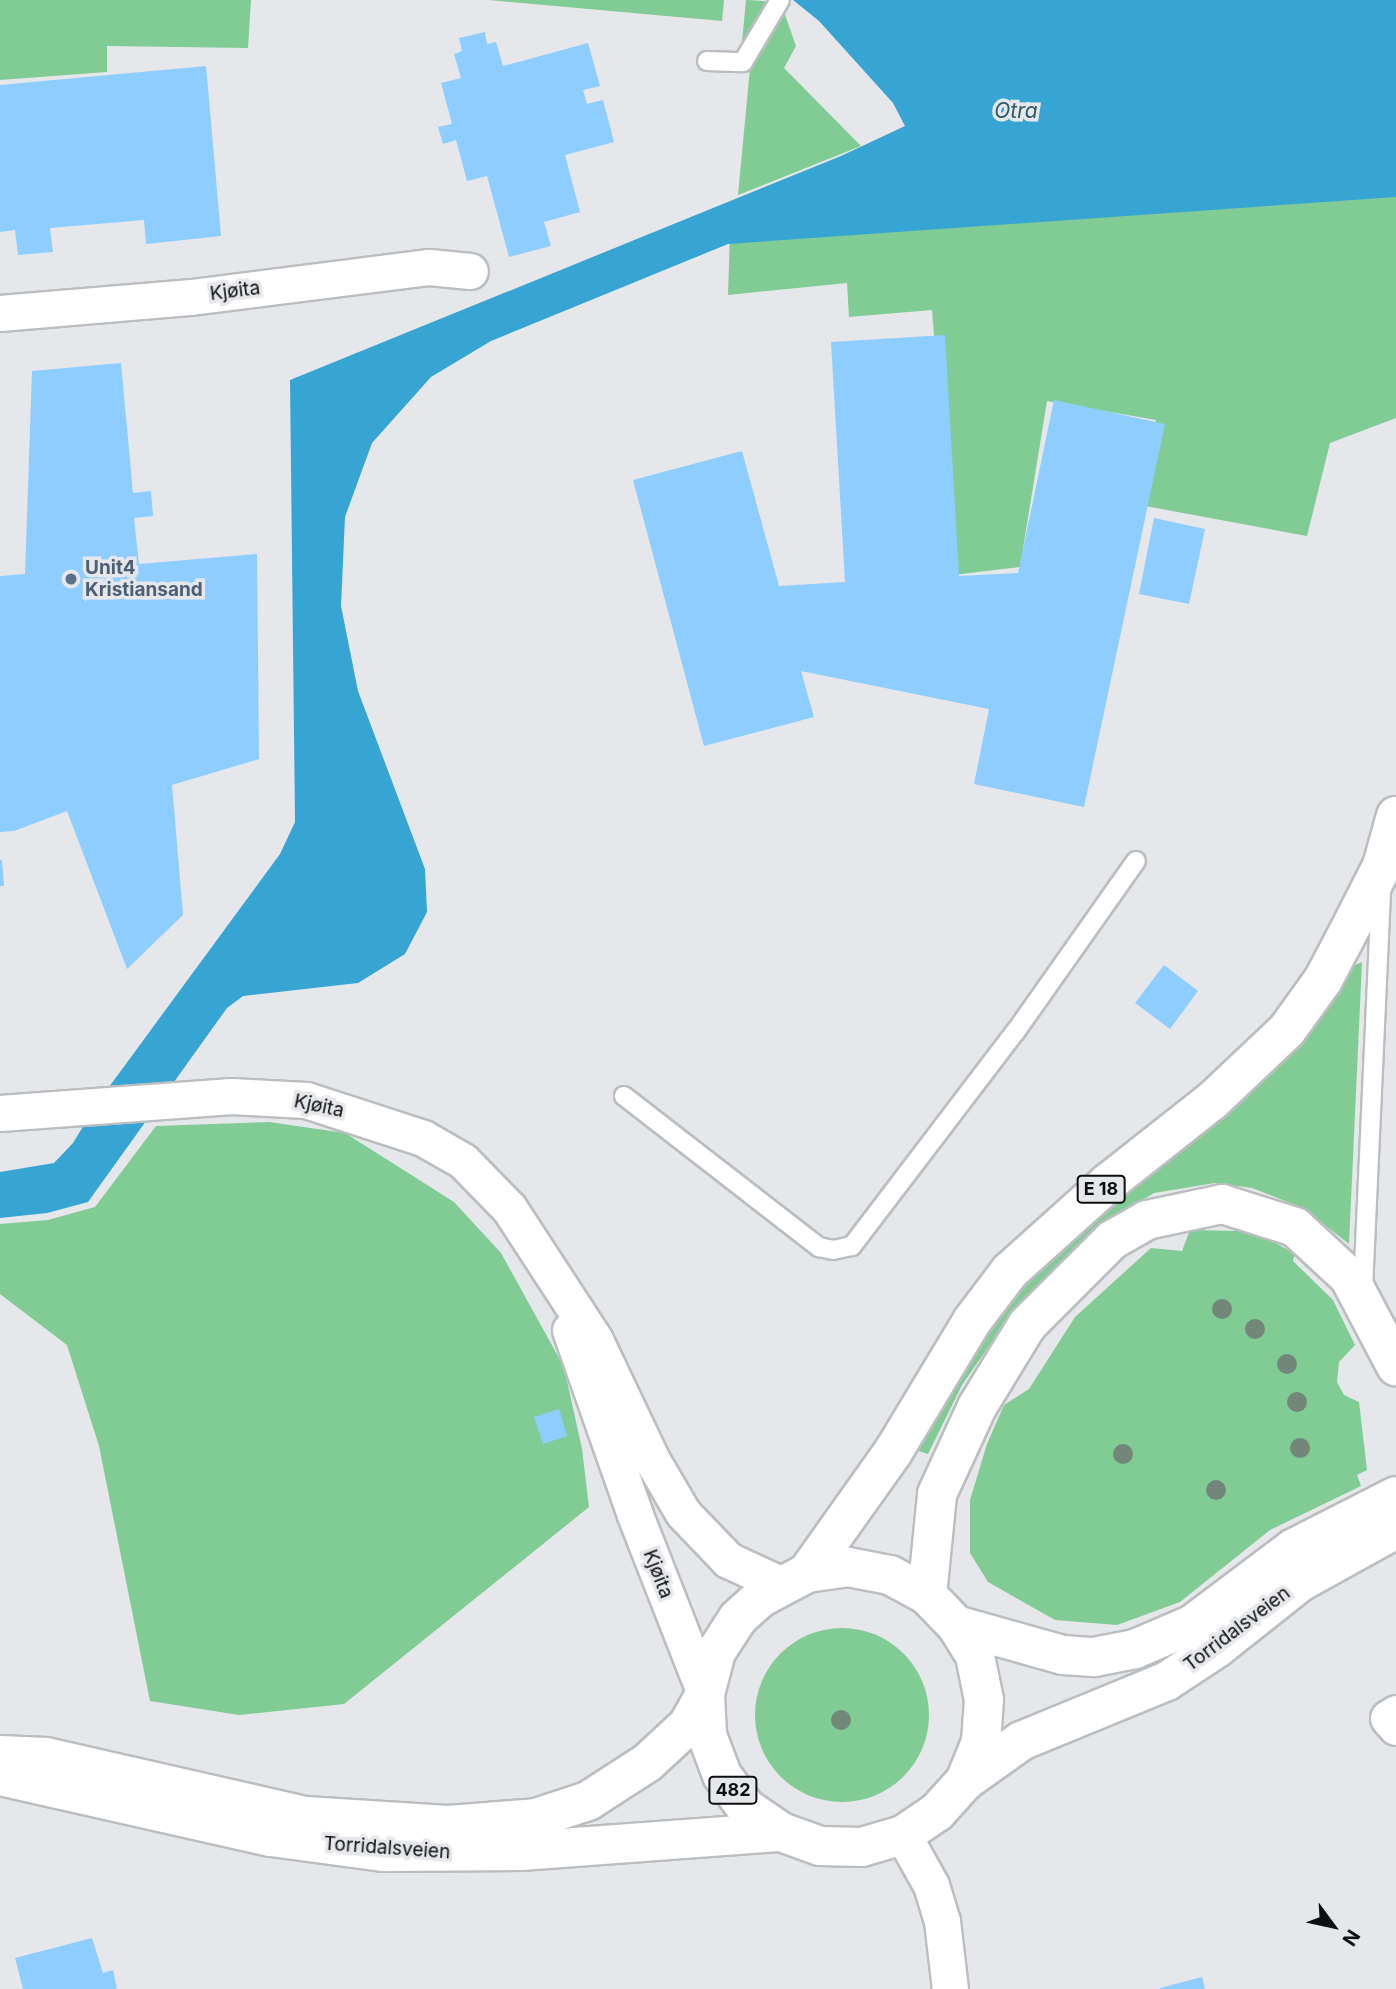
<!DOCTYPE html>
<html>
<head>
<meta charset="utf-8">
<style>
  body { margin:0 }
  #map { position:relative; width:1396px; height:1989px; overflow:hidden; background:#e5e7ea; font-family:Inter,sans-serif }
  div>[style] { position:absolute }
  .green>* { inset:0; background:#81cb95 }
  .round { border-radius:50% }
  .water>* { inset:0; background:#36a5d4 }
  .building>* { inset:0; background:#8ecdff }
  .roads { filter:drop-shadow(2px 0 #bbbec0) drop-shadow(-2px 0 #bbbec0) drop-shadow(0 2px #bbbec0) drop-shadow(0 -2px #bbbec0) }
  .lane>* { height:18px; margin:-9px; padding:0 9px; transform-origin:9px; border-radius:9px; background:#fff }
  .street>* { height:35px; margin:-17.5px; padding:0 17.5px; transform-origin:17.5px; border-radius:17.5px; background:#fff }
  .primary>* { height:38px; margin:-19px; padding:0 19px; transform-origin:19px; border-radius:19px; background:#fff }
  .highway>* { height:38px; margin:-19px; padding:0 19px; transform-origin:19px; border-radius:19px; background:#fff }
  .trees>* { width:20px; height:20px; margin:-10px; border-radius:50%; background:#72867a }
  .dots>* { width:19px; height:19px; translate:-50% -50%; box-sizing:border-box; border:4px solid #e5e7ea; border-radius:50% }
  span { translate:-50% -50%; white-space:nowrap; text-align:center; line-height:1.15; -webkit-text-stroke:7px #e5e7ea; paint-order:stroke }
  .shield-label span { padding:2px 5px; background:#e5e7ea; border:2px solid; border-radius:5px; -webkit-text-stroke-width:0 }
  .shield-label { font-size:18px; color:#0d0e0f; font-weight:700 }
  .street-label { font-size:19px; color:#0d0e0f }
  .service-label { font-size:19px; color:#4e5e75; font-weight:700 }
  .left { translate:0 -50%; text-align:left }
  .water-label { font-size:21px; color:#2c586d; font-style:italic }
  .north { position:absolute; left:1298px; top:1891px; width:70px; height:70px; -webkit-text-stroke:5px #e5e7ea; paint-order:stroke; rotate:123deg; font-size:19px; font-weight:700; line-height:28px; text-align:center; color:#0d0e0f }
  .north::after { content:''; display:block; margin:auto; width:24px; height:32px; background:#0d0e0f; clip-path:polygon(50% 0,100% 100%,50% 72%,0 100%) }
</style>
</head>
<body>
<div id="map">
  <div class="green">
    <i style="clip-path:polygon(0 0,251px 0,248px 48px,107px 46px,107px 72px,0 80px)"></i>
    <i style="clip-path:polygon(489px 0,724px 0,722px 21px)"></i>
    <i style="clip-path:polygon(746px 0,764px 1px,784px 12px,796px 46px,784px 68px,861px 146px,738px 195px,750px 68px,742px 42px)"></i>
    <i style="clip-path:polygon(1396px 191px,1396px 418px,1330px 443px,1307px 536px,1140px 505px,1156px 420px,1047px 401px,1020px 567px,953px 575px,932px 310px,849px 317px,847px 283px,728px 295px,730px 233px)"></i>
    <i style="clip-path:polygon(1362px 962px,1349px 1244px,1303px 1208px,1252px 1188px,1215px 1183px,1154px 1193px,1098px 1227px,1018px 1304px,962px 1385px,928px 1454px,916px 1450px,973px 1349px,1028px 1278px,1111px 1203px,1244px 1101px,1331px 1006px,1355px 965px)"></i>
    <i style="clip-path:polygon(269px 1122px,345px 1133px,454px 1202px,501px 1253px,564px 1367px,582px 1449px,589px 1507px,344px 1704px,239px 1715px,150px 1701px,99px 1446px,67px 1345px,0 1294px,0 1224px,48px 1220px,95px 1207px,156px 1126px)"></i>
    <i style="clip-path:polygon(1190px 1230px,1239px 1231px,1274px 1242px,1295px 1254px,1293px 1261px,1333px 1300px,1355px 1345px,1339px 1362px,1337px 1382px,1344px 1395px,1359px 1402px,1367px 1470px,1357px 1475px,1361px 1486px,1270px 1530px,1180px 1602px,1117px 1625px,1055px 1620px,988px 1582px,970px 1553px,970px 1500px,987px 1444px,1004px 1405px,1029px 1389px,1075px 1317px,1151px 1248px,1182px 1251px)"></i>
    <i class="round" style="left:755px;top:1628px;width:174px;height:174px"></i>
  </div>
  <div class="water">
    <i style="clip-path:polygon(793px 0,1396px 0,1396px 197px,728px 244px,491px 341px,431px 377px,372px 443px,345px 517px,341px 606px,358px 691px,425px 869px,427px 912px,405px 954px,358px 983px,243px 996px,227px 1008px,88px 1202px,47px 1213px,0 1218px,0 1172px,54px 1163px,73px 1143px,98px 1102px,280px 854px,295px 822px,290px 380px,841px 156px,905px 126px,893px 103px,819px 21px)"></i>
  </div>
  <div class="building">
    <i style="clip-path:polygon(485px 32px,487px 44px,496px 42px,503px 66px,588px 43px,600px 86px,583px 90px,587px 104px,603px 100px,614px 142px,565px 155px,580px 212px,544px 222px,551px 246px,509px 257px,487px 176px,467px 181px,456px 140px,443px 144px,438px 127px,452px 124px,441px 83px,461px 78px,454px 54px,462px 51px,459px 38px)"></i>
    <i style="clip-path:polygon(206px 66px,221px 236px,146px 244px,144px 220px,50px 228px,53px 252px,18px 255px,15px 230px,0 232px,0 85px)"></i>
    <i style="clip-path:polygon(945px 335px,959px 576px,1018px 573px,1054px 400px,1165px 424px,1084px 807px,974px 784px,989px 709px,801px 671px,814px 717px,704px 746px,633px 480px,742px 451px,779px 586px,845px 582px,831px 342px)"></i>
    <i style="clip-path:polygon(121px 363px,133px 493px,151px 491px,153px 516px,134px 518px,139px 564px,257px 554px,259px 759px,172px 785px,183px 915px,127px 969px,67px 811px,14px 831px,0 832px,0 576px,25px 574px,32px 371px)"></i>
    <i style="clip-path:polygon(1154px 518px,1205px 529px,1189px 604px,1139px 594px)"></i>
    <i style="clip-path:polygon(0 860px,2px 860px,4px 886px,0 886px)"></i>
    <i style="clip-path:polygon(1164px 965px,1198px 991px,1170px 1029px,1135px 1003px)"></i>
    <i style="clip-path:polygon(559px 1409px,567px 1436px,543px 1444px,534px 1417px)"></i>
    <i style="clip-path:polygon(92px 1938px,103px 1973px,113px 1970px,117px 1989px,23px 1989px,15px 1958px)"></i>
    <i style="clip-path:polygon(1202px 1977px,1205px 1989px,1160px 1989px,1160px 1988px)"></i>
  </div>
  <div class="roads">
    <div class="lane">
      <i style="left:707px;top:61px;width:36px;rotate:2deg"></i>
      <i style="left:743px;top:62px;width:72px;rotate:-59.2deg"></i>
      <i style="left:624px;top:1096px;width:247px;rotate:37.8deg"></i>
      <i style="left:819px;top:1247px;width:14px;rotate:12deg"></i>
      <i style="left:833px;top:1250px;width:19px;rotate:-12deg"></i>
      <i style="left:852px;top:1246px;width:270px;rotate:-52.7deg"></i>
      <i style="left:1016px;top:1031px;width:208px;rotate:-54.8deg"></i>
      <i style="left:1363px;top:1289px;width:399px;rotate:-87.4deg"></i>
    </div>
    <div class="street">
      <i style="left:0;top:313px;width:192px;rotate:-4.8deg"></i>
      <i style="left:191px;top:297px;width:240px;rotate:-7.2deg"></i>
      <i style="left:429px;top:267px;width:41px;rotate:5.6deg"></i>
      <i style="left:0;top:1113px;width:232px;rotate:-4.2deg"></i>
      <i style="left:231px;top:1096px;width:75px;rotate:3.1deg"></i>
      <i style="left:306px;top:1100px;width:123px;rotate:18deg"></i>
      <i style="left:423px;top:1138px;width:46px;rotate:29.9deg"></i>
      <i style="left:463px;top:1161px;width:66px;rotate:45.6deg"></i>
      <i style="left:509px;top:1208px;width:158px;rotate:56.9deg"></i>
      <i style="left:595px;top:1340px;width:133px;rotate:64.6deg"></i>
      <i style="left:652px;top:1460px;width:61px;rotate:59.7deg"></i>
      <i style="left:683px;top:1513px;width:65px;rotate:46.2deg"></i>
      <i style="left:728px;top:1560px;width:60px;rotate:24.8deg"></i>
      <i style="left:570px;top:1330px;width:196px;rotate:70.6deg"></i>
      <i style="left:635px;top:1515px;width:192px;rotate:68.6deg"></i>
      <i style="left:1396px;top:1713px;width:9px;rotate:148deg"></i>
      <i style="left:1388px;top:1718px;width:12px;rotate:48deg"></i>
      <i style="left:903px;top:1835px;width:57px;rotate:60.8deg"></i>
      <i style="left:931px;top:1885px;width:38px;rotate:73deg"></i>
      <i style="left:942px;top:1921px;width:68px;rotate:83.3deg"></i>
    </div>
    <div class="primary">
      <i style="left:956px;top:1625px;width:36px;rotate:58deg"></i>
      <i style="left:975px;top:1656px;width:45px;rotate:78.4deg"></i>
      <i style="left:984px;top:1700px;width:42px;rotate:94.1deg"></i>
      <i style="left:981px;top:1742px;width:42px;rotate:112.3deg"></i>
      <i style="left:965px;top:1781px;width:42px;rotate:132.1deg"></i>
      <i style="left:937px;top:1812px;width:41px;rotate:145.9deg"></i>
      <i style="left:903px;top:1835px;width:43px;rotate:163.7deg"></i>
      <i style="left:862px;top:1847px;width:42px;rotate:-178.6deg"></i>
      <i style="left:820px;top:1846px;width:41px;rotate:-160.3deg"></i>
      <i style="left:781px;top:1832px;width:42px;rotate:-145.6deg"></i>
      <i style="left:746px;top:1808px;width:41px;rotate:-126deg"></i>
      <i style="left:722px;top:1775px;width:43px;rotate:-110.6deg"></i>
      <i style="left:707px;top:1735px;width:41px;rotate:-92.8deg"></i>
      <i style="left:705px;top:1694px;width:43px;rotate:-75.3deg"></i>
      <i style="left:716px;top:1652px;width:40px;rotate:-57.1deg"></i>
      <i style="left:738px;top:1618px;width:30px;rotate:-42deg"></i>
      <i style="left:760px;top:1598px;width:53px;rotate:-28deg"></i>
      <i style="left:807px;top:1573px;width:41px;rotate:-8.3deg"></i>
      <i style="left:848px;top:1567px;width:43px;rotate:10.8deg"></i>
      <i style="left:890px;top:1575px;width:42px;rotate:28.4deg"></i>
      <i style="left:927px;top:1595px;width:42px;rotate:46deg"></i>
      <i style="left:956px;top:1625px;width:111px;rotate:15.7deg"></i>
      <i style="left:1063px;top:1655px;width:31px;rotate:4deg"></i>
      <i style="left:1094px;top:1657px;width:42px;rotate:-11deg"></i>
      <i style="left:1135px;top:1649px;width:63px;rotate:-23.3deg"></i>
      <i style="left:1193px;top:1624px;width:126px;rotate:-37deg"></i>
      <i style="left:1294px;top:1548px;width:114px;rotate:-27deg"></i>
      <i style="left:0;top:1755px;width:46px;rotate:2.5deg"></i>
      <i style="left:46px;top:1757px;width:267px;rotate:12.8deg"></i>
      <i style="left:306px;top:1816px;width:142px;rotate:3.6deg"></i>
      <i style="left:448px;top:1825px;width:88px;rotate:-4.5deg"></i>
      <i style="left:536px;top:1818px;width:55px;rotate:-18.1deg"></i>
      <i style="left:588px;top:1801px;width:70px;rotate:-32.8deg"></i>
      <i style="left:647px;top:1763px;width:56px;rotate:-42.8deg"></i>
      <i style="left:688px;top:1725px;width:35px;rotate:-61deg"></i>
      <i style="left:0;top:1776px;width:278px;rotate:12.7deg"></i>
      <i style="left:271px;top:1837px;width:113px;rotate:7.6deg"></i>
      <i style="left:383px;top:1852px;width:138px;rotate:-0.4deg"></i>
      <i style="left:521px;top:1851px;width:261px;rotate:-4.2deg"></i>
      <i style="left:965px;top:1781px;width:69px;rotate:-35.5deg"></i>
      <i style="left:1021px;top:1741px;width:158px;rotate:-22.3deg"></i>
      <i style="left:1167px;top:1681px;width:60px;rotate:-33.4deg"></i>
      <i style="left:1217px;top:1648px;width:106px;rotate:-38.5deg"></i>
      <i style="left:1300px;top:1582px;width:110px;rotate:-28.9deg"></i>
    </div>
    <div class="highway">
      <i style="left:807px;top:1573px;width:148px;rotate:-54.6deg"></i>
      <i style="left:893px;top:1452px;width:153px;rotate:-58.9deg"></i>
      <i style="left:972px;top:1321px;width:63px;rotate:-52.8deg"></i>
      <i style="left:1010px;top:1271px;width:132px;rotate:-41.9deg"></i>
      <i style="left:1108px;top:1183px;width:132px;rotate:-38.3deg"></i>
      <i style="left:1212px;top:1101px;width:103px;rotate:-43.4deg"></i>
      <i style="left:1287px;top:1030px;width:62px;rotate:-54.2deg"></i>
      <i style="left:1323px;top:980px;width:64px;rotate:-62.2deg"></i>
      <i style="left:1353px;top:923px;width:64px;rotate:-63deg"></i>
      <i style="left:1382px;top:866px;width:52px;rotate:-74.4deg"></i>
      <i style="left:927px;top:1595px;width:101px;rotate:-84.3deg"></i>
      <i style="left:937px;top:1494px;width:96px;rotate:-65.3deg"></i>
      <i style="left:977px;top:1407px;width:96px;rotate:-58.6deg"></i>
      <i style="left:1027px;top:1325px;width:120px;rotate:-45deg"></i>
      <i style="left:1112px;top:1240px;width:40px;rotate:-29.7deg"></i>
      <i style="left:1147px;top:1220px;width:77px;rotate:-12deg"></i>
      <i style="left:1222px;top:1204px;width:77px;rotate:17.5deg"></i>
      <i style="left:1295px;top:1227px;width:74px;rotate:42.8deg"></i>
      <i style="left:1349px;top:1277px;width:101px;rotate:62.2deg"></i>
    </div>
  </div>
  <div class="trees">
    <i style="left:1222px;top:1309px"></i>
    <i style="left:1255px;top:1329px"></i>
    <i style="left:1287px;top:1364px"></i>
    <i style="left:1297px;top:1402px"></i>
    <i style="left:1300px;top:1448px"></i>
    <i style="left:1123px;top:1454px"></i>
    <i style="left:1216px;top:1490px"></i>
    <i style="left:841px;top:1720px"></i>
  </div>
  <div class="dots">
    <i style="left:71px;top:579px;background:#5c6f8a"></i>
  </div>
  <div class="shield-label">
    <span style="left:1101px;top:1189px">E 18</span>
    <span style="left:733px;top:1790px">482</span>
  </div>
  <div class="street-label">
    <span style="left:235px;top:291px;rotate:-7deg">Kjøita</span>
    <span style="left:319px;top:1106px;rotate:12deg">Kjøita</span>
    <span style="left:658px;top:1574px;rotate:69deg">Kjøita</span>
    <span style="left:1237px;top:1629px;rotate:-37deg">Torridalsveien</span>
    <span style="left:387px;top:1848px;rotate:4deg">Torridalsveien</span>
  </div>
  <div class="service-label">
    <span class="left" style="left:85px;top:579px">Unit4<br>Kristiansand</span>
  </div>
  <div class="water-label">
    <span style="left:1016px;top:111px">Otra</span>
  </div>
  <div class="north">N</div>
</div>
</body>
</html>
